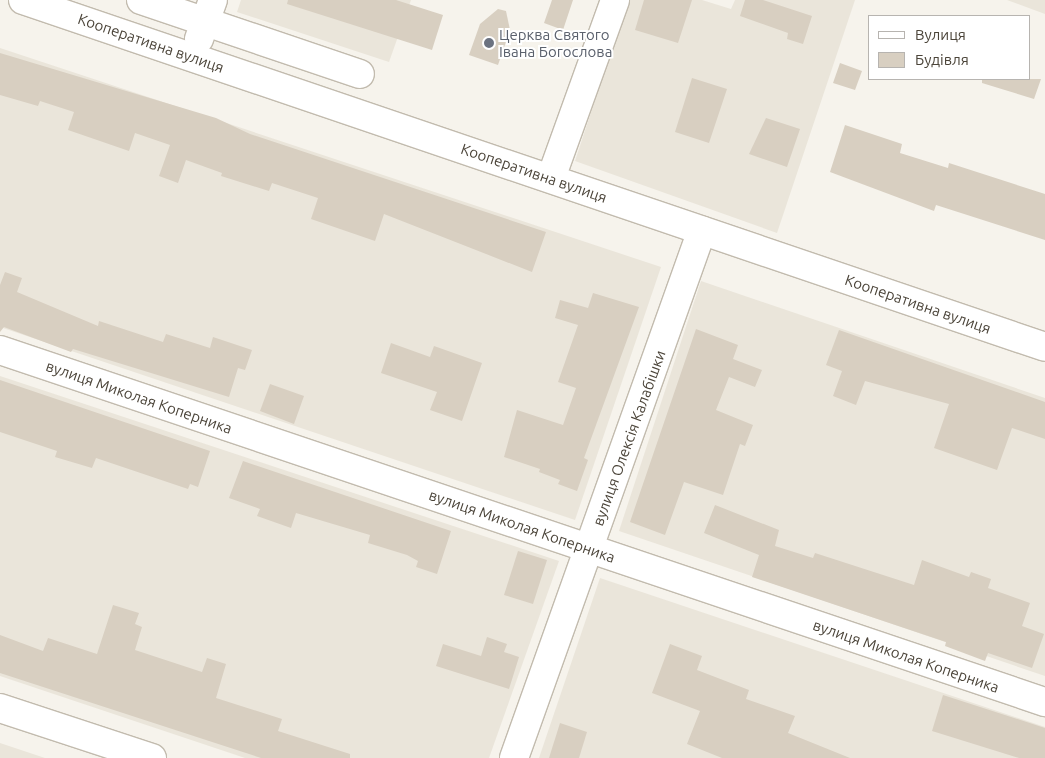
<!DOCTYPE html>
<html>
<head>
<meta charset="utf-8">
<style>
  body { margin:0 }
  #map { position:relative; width:1045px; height:758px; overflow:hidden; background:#f6f3ec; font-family:Ubuntu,sans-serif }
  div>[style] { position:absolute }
  .residential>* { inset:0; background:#eae5da }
  .building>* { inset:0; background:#d8cfc1 }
  .roads { filter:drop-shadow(1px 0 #c2bbae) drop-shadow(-1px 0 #c2bbae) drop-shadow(0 1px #c2bbae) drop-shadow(0 -1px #c2bbae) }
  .minor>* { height:28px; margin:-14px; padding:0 14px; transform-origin:14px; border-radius:14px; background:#fff }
  .tertiary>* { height:28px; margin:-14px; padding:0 14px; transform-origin:14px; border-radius:14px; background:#fff }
  .dots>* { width:14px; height:14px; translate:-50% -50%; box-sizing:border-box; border:2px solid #fff; border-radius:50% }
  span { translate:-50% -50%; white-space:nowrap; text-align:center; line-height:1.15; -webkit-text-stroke:4px #fff; paint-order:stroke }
  .worship-label { font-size:15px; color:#5b616d }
  .left { translate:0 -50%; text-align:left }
  .street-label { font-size:15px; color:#4b4439 }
  .legend { position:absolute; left:868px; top:15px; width:162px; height:65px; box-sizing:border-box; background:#fff; border:1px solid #b7b4b0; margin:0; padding:6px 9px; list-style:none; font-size:15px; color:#4b4439 }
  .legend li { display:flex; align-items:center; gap:10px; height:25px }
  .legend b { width:25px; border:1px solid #b7b4b0 }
</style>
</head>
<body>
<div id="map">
  <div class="residential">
    <i style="clip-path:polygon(241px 0,411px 0,389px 62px,237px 12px)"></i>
    <i style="clip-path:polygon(628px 0,702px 0,731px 9px,735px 0,855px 0,777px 233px,575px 161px)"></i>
    <i style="clip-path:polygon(1007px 0,1045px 0,1045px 14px)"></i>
    <i style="clip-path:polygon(0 48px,661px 267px,575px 520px,0 327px)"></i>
    <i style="clip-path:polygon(701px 281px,1045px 398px,1045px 676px,619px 531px)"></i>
    <i style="clip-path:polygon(0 376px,559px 561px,489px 758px,245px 758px,0 676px)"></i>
    <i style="clip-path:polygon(600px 578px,1045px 727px,1045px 758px,539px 758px)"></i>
    <i style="clip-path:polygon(0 743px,45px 758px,0 758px)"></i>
  </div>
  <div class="building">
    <i style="clip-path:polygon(288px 0,396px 0,443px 15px,432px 50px,287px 4px)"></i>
    <i style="clip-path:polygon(552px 0,573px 0,563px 30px,544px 23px)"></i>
    <i style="clip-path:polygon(644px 0,692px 0,678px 43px,635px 30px)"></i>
    <i style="clip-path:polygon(745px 0,763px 0,812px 16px,803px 44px,787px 39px,788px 33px,740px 16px)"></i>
    <i style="clip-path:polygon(498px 9px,506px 11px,510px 30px,498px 65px,469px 55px,480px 24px)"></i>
    <i style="clip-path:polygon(0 53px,216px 118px,250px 134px,546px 232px,532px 272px,384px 214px,375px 241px,311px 219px,318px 198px,272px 183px,269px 191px,221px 176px,222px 173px,186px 160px,178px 183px,159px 176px,170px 145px,135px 133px,129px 151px,68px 130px,74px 112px,40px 101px,38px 106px,0 95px)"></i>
    <i style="clip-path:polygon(840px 63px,862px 71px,855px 90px,833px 83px)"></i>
    <i style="clip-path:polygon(692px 78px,727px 89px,709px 143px,675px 132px)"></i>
    <i style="clip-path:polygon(982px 79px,1041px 79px,1034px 99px,982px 83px)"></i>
    <i style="clip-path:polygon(766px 118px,800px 129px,787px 167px,749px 154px)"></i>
    <i style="clip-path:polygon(845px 125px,902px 144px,900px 153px,948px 168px,949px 163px,1045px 194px,1045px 240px,936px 205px,934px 211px,830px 172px)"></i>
    <i style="clip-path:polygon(5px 272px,22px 278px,17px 292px,98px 326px,99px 321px,163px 342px,166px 334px,210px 348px,213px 337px,252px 350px,245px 370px,238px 368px,229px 397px,73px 349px,71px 352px,4px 327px,0 332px,0 285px)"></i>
    <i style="clip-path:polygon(593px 293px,639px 307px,584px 458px,588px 460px,577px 491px,558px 484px,560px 480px,539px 472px,540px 469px,504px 457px,517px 410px,563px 425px,576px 388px,558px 382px,578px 325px,555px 318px,560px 300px,588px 308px)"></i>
    <i style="clip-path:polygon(696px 329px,738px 345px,733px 359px,762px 370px,755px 387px,729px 377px,716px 410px,753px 425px,745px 446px,740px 444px,723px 495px,684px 482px,665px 535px,630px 522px)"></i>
    <i style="clip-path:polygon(839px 330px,1045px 402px,1045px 439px,1012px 428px,997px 470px,934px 448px,949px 404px,865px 381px,856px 405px,833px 396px,842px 371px,826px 365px)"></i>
    <i style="clip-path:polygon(391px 343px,430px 357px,434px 346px,482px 363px,462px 421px,430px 410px,437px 392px,381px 373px)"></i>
    <i style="clip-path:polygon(0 380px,210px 451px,198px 487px,190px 484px,188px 489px,96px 458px,92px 468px,55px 457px,57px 451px,0 432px)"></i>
    <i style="clip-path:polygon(270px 384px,304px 396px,294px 424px,260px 411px)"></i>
    <i style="clip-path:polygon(243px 461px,451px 531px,437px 574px,416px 567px,418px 561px,407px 555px,368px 543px,370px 535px,296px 513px,291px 528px,257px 516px,260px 509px,229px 498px)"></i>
    <i style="clip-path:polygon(715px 505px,779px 530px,775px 546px,813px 558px,815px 553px,914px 585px,922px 560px,969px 577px,971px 572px,991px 579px,988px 588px,1030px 603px,1022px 626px,1044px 634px,1032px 668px,988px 653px,985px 661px,945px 646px,946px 642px,752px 577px,759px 555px,704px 533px)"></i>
    <i style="clip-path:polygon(518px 551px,547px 560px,533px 604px,504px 595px)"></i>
    <i style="clip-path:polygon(113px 605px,139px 613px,135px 624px,142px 627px,135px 650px,202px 672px,207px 658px,226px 664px,216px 698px,282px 719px,278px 731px,350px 754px,350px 758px,261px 758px,0 673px,0 635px,43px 651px,48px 638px,97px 654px)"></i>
    <i style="clip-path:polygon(487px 637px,507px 644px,504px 652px,519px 657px,509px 689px,436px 666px,443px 644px,481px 656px)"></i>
    <i style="clip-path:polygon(670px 644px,702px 656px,697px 670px,749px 690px,746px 699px,795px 716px,788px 733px,850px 758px,722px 758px,687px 744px,700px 711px,652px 693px)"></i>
    <i style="clip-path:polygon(943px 695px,1045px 728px,1045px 758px,1019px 758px,932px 731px)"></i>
    <i style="clip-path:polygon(560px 723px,587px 732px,579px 758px,549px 758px)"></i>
  </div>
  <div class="roads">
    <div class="minor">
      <i style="left:23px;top:0;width:1079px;rotate:18.75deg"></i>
      <i style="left:141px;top:0;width:231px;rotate:18.7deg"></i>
      <i style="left:199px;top:39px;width:41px;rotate:-70.3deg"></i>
      <i style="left:551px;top:178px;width:189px;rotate:-70.2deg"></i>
      <i style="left:0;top:350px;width:1103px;rotate:18.62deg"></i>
      <i style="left:514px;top:758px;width:560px;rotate:-70.4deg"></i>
    </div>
    <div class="tertiary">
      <i style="left:0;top:708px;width:160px;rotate:18.2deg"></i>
    </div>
  </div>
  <div class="dots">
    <i style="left:489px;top:43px;background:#6b7280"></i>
  </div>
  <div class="worship-label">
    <span class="left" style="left:499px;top:43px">Церква Святого<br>Івана Богослова</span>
  </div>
  <div class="street-label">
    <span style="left:151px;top:43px;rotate:19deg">Кооперативна вулиця</span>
    <span style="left:534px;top:173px;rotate:19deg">Кооперативна вулиця</span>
    <span style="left:918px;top:304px;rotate:19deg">Кооперативна вулиця</span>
    <span style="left:139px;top:397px;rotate:19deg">вулиця Миколая Коперника</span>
    <span style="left:629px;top:438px;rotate:-70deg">вулиця Олексія Калабішки</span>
    <span style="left:522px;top:526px;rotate:19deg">вулиця Миколая Коперника</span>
    <span style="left:906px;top:656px;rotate:19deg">вулиця Миколая Коперника</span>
  </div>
  <ul class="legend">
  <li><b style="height:6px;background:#fff"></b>Вулиця</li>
  <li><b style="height:14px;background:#d8cfc1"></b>Будівля</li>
  </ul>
</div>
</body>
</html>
